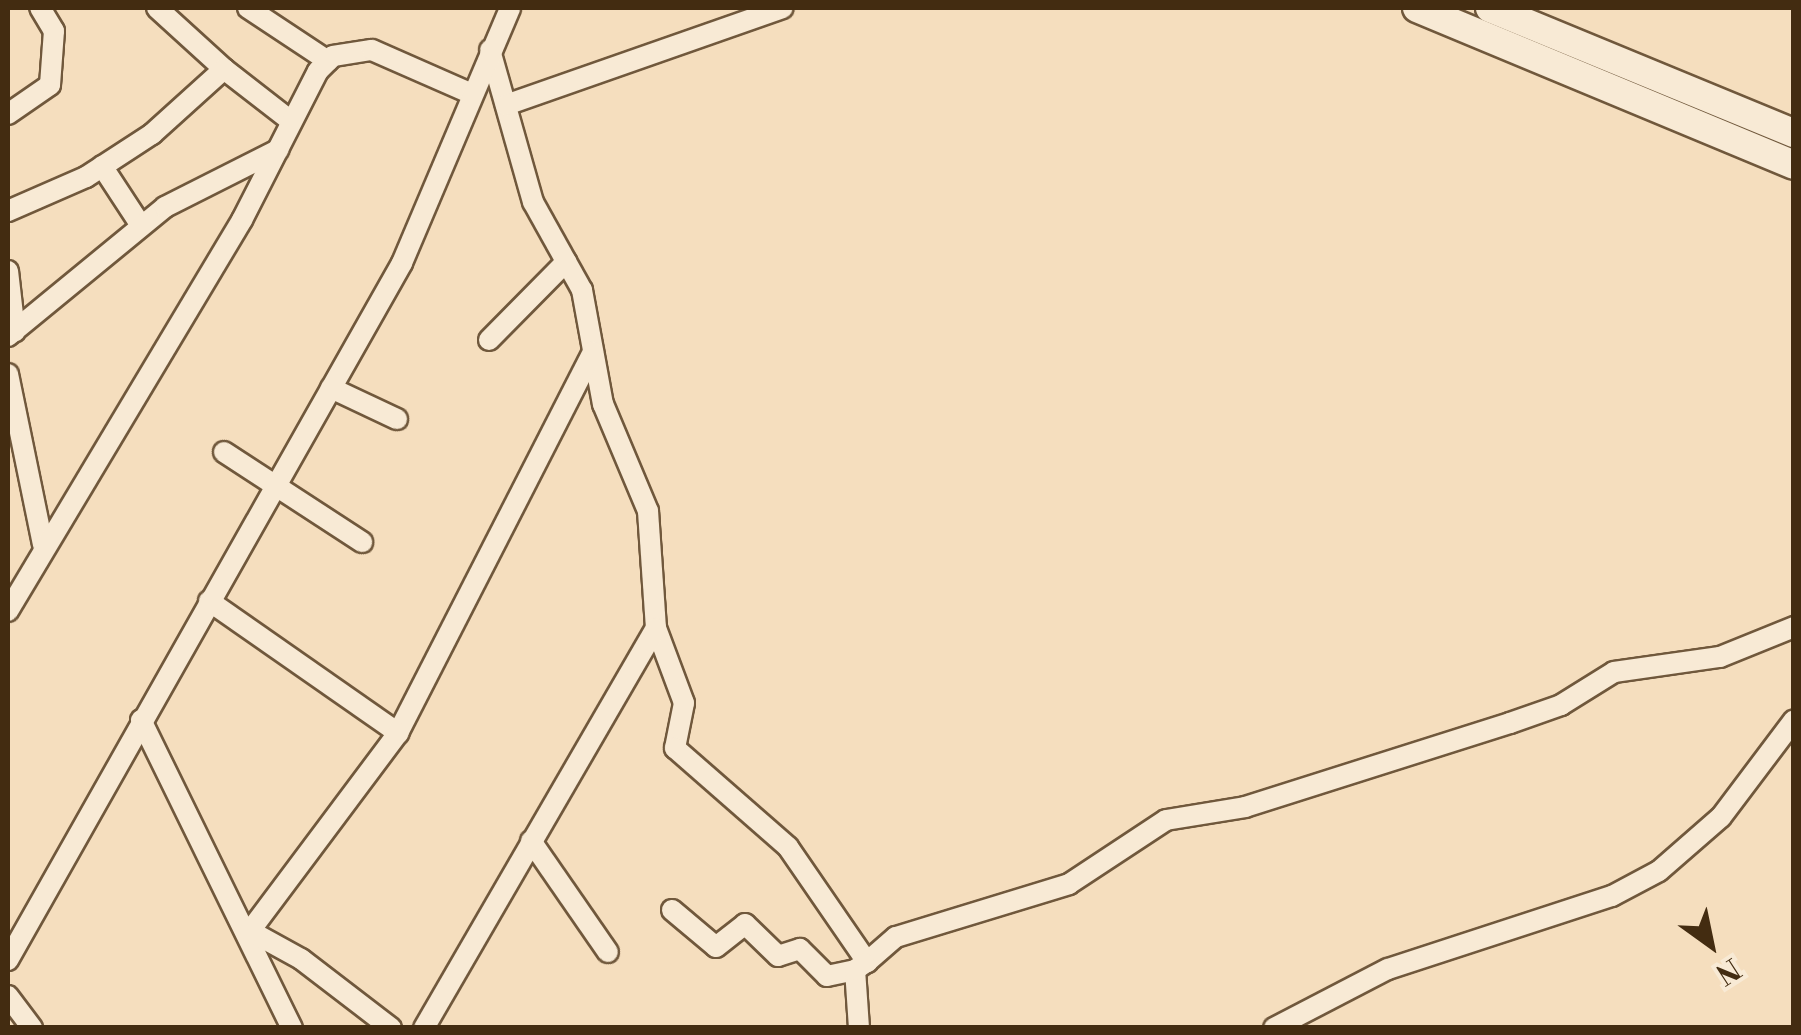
<!DOCTYPE html>
<html>
<head>
<meta charset="utf-8">
<style>
  body { margin:0 }
  #map { position:relative; width:1801px; height:1035px; overflow:hidden; background:#f5debe; font-family:"Libre Bodoni",serif }
  div>[style] { position:absolute }
  .roads { filter:drop-shadow(2px 0 #70583c) drop-shadow(-2px 0 #70583c) drop-shadow(0 2px #70583c) drop-shadow(0 -2px #70583c) }
  .minor>* { height:20px; margin:-10px; padding:0 10px; transform-origin:10px; border-radius:10px; background:#f8ead5 }
  .secondary>* { height:28px; margin:-14px; padding:0 14px; transform-origin:14px; border-radius:14px; background:#f8ead5 }
  span { translate:-50% -50%; white-space:nowrap; text-align:center; line-height:1.15; -webkit-text-stroke:8px #f8ead5; paint-order:stroke }
  .frame { position:absolute; inset:0; border:10px solid #432c11; pointer-events:none }
  .north { position:absolute; left:1661px; top:895px; width:100px; height:100px; -webkit-text-stroke:8px #f8ead5; paint-order:stroke; rotate:147deg; font-size:28px; font-weight:700; line-height:40px; text-align:center; color:#432c11 }
  .north::after { content:''; display:block; margin:auto; width:35px; height:45px; background:#432c11; clip-path:polygon(50% 0,100% 100%,50% 72%,0 100%) }
</style>
</head>
<body>
<div id="map">
  <div class="roads">
    <div class="minor">
      <i style="left:157px;top:8px;width:91px;rotate:42.3deg"></i>
      <i style="left:248px;top:8px;width:96px;rotate:33.5deg"></i>
      <i style="left:490px;top:50px;width:158px;rotate:74.2deg"></i>
      <i style="left:533px;top:202px;width:101px;rotate:60.9deg"></i>
      <i style="left:582px;top:290px;width:116px;rotate:79.6deg"></i>
      <i style="left:603px;top:404px;width:116px;rotate:67.2deg"></i>
      <i style="left:648px;top:511px;width:117px;rotate:86.1deg"></i>
      <i style="left:656px;top:628px;width:80px;rotate:69.5deg"></i>
      <i style="left:684px;top:703px;width:46px;rotate:101.3deg"></i>
      <i style="left:675px;top:748px;width:150px;rotate:41.2deg"></i>
      <i style="left:788px;top:847px;width:140px;rotate:55.5deg"></i>
      <i style="left:867px;top:962px;width:38px;rotate:-41deg"></i>
      <i style="left:896px;top:937px;width:181px;rotate:-17deg"></i>
      <i style="left:1069px;top:884px;width:116px;rotate:-33.4deg"></i>
      <i style="left:1166px;top:820px;width:80px;rotate:-9.3deg"></i>
      <i style="left:1245px;top:807px;width:278px;rotate:-17.6deg"></i>
      <i style="left:1510px;top:723px;width:54px;rotate:-19.4deg"></i>
      <i style="left:1561px;top:705px;width:62px;rotate:-31.9deg"></i>
      <i style="left:1614px;top:672px;width:107px;rotate:-8.1deg"></i>
      <i style="left:1720px;top:657px;width:80px;rotate:-22.1deg"></i>
      <i style="left:506px;top:105px;width:293px;rotate:-19.3deg"></i>
      <i style="left:8px;top:114px;width:51px;rotate:-34.6deg"></i>
      <i style="left:50px;top:85px;width:54px;rotate:-85.8deg"></i>
      <i style="left:54px;top:31px;width:27px;rotate:-121deg"></i>
      <i style="left:102px;top:166px;width:69px;rotate:56.8deg"></i>
      <i style="left:8px;top:211px;width:85px;rotate:-23.6deg"></i>
      <i style="left:86px;top:177px;width:79px;rotate:-33.1deg"></i>
      <i style="left:152px;top:134px;width:97px;rotate:-42.1deg"></i>
      <i style="left:224px;top:69px;width:85px;rotate:37.8deg"></i>
      <i style="left:8px;top:271px;width:61px;rotate:83.5deg"></i>
      <i style="left:8px;top:336px;width:203px;rotate:-39.4deg"></i>
      <i style="left:165px;top:207px;width:127px;rotate:-26.8deg"></i>
      <i style="left:489px;top:340px;width:110px;rotate:-45.4deg"></i>
      <i style="left:8px;top:374px;width:174px;rotate:78.4deg"></i>
      <i style="left:331px;top:388px;width:73px;rotate:25.2deg"></i>
      <i style="left:224px;top:452px;width:165px;rotate:33.1deg"></i>
      <i style="left:209px;top:601px;width:231px;rotate:34.9deg"></i>
      <i style="left:398px;top:733px;width:428px;rotate:-62.9deg"></i>
      <i style="left:8px;top:611px;width:456px;rotate:-59.1deg"></i>
      <i style="left:242px;top:220px;width:167px;rotate:-63deg"></i>
      <i style="left:318px;top:71px;width:21px;rotate:-45deg"></i>
      <i style="left:333px;top:56px;width:39px;rotate:-9deg"></i>
      <i style="left:372px;top:50px;width:109px;rotate:23.7deg"></i>
      <i style="left:141px;top:720px;width:343px;rotate:63.9deg"></i>
      <i style="left:531px;top:841px;width:135px;rotate:55.3deg"></i>
      <i style="left:672px;top:910px;width:57px;rotate:40.1deg"></i>
      <i style="left:716px;top:947px;width:37px;rotate:-38deg"></i>
      <i style="left:745px;top:924px;width:46px;rotate:44.1deg"></i>
      <i style="left:778px;top:956px;width:23px;rotate:-18deg"></i>
      <i style="left:800px;top:949px;width:38px;rotate:45deg"></i>
      <i style="left:827px;top:976px;width:29px;rotate:-12deg"></i>
      <i style="left:8px;top:960px;width:801px;rotate:-60.52deg"></i>
      <i style="left:402px;top:263px;width:277px;rotate:-67deg"></i>
      <i style="left:8px;top:996px;width:40px;rotate:53deg"></i>
      <i style="left:391px;top:1028px;width:113px;rotate:-142.5deg"></i>
      <i style="left:301px;top:959px;width:58px;rotate:-151.2deg"></i>
      <i style="left:250px;top:931px;width:247px;rotate:-53.2deg"></i>
      <i style="left:424px;top:1028px;width:462px;rotate:-59.9deg"></i>
      <i style="left:859px;top:1028px;width:58px;rotate:-93.9deg"></i>
      <i style="left:855px;top:970px;width:12px;rotate:-35deg"></i>
      <i style="left:1274px;top:1028px;width:128px;rotate:-27.4deg"></i>
      <i style="left:1388px;top:969px;width:236px;rotate:-18.1deg"></i>
      <i style="left:1612px;top:896px;width:53px;rotate:-28deg"></i>
      <i style="left:1659px;top:871px;width:82px;rotate:-41.1deg"></i>
      <i style="left:1721px;top:817px;width:121px;rotate:-53deg"></i>
    </div>
    <div class="secondary">
      <i style="left:1417px;top:8px;width:408px;rotate:22.6deg"></i>
      <i style="left:1490px;top:8px;width:329px;rotate:22.4deg"></i>
    </div>
  </div>
  <div class="frame"></div>
  <div class="north">N</div>
</div>
</body>
</html>
